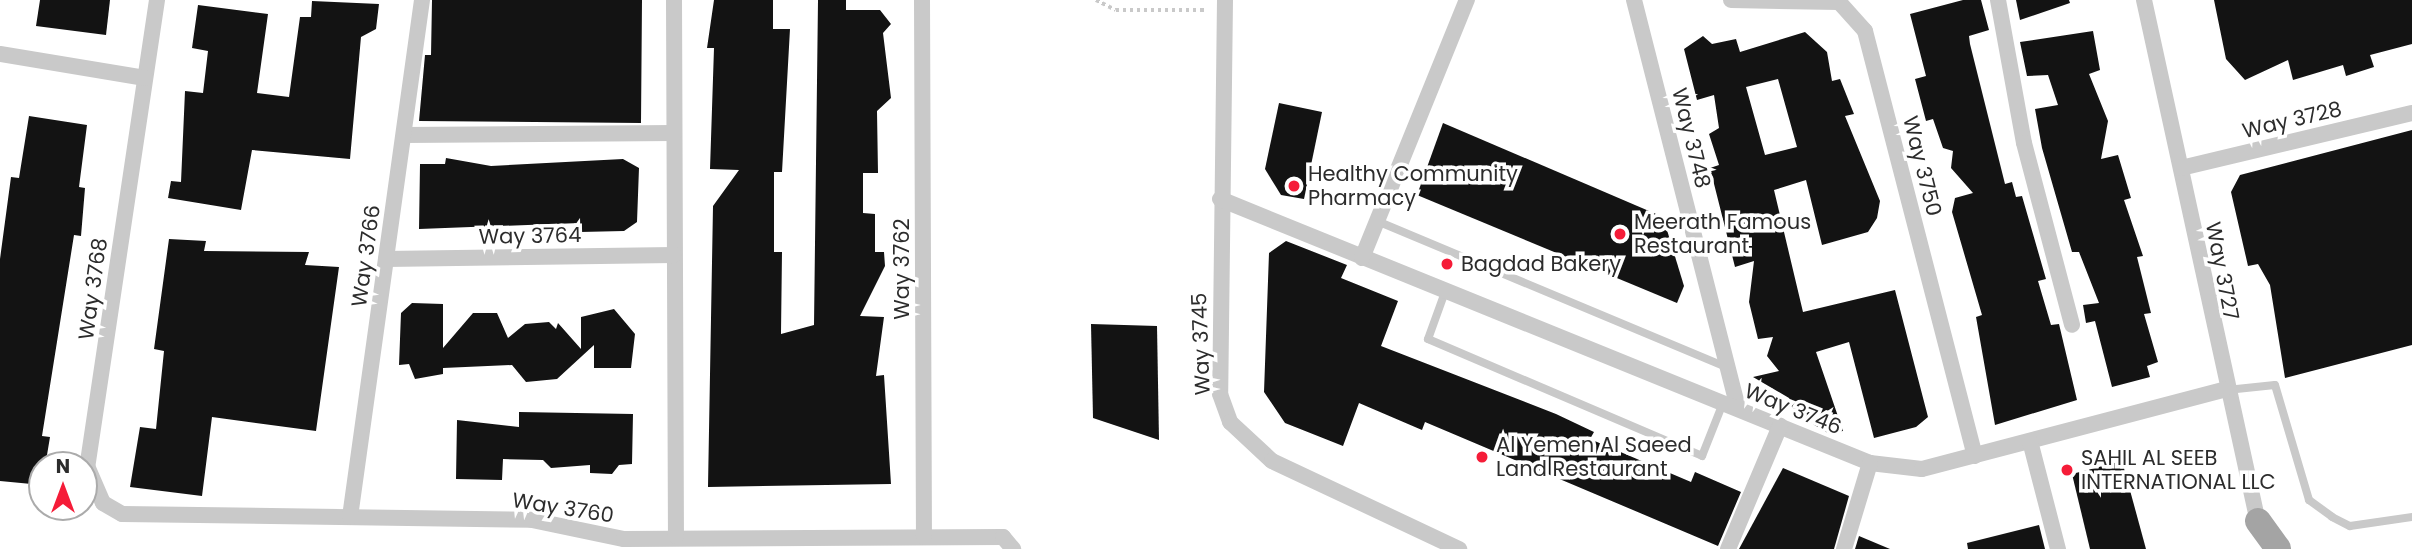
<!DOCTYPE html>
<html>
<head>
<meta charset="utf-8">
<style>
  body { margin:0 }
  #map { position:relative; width:2412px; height:549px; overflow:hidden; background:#fff; font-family:Poppins,sans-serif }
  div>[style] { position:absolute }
  .building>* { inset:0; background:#131313 }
  .path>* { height:3.5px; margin-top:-1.75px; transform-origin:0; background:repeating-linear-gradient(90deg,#c9c9c9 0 3.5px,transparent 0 7px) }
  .lane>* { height:8px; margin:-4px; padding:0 4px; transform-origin:4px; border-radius:4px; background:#c9c9c9 }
  .street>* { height:16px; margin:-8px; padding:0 8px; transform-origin:8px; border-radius:8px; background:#c9c9c9 }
  .primary>* { height:26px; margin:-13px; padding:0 13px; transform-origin:13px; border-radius:13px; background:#a4a4a4 }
  .dots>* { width:19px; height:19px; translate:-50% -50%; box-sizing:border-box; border:4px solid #fff; border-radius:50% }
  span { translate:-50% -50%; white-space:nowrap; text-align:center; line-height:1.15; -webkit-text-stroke:7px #fff; paint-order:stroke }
  .street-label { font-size:21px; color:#2c2c2c }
  .poi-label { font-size:21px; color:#2c2c2c }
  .left { translate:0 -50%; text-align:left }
  .north { position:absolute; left:28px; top:451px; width:70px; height:70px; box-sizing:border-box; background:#fff; border:2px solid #ababab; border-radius:50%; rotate:0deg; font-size:19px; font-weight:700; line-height:28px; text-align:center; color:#2c2c2c }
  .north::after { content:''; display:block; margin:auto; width:24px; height:32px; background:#f51c38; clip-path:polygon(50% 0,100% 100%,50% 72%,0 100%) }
</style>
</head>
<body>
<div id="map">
  <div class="building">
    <i style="clip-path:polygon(40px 0,110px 0,106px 35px,36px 26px)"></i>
    <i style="clip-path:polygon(432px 0,642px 0,641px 123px,419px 121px,425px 55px,431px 55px)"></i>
    <i style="clip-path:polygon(714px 0,773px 0,773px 29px,790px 29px,782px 172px,774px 172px,774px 252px,782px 252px,781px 334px,814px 325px,818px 0,846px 0,846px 10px,880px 10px,891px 24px,883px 33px,891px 98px,877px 111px,878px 173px,863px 173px,863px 213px,875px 214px,875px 252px,884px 252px,885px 266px,860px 316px,884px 317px,876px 376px,884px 375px,891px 484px,708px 487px,713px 206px,739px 170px,710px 169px,714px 48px,707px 48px)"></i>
    <i style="clip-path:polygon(1963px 0,1981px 0,1989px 30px,1969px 36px,1970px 44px,2005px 184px,2012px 182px,2016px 197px,2022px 196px,2046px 279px,2038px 281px,2051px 325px,2059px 324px,2077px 400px,1995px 425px,1976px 317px,1982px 315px,1952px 212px,1955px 198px,1973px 193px,1951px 168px,1953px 151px,1943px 148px,1933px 119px,1926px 121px,1915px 79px,1926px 76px,1910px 14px)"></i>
    <i style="clip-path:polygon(2016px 0,2069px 0,2070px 3px,2020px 20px)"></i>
    <i style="clip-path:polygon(2214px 0,2412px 0,2412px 44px,2370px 55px,2374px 67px,2346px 76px,2343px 65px,2293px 80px,2288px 60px,2245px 80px,2226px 59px)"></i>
    <i style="clip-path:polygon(312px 1px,379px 4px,376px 29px,361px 37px,350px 159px,252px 150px,241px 210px,168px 198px,171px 181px,181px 182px,185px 91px,203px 93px,208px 51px,192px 48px,198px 5px,268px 14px,257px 93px,289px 97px,300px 17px,311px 17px)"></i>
    <i style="clip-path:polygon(2093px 31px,2100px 70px,2089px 74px,2108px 121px,2101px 159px,2118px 155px,2131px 198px,2124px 200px,2143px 256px,2137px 257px,2151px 313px,2144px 314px,2158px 362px,2147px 366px,2150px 377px,2112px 387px,2095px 321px,2086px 323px,2083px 305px,2099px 303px,2079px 252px,2072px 252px,2042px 148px,2035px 109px,2058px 105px,2048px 75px,2027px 76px,2020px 42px)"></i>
    <i style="clip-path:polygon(evenodd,1805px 32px,1827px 52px,1832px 81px,1840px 79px,1854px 114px,1845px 116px,1880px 201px,1877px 218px,1868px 232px,1822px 245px,1806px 180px,1774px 190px,1803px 312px,1895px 290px,1928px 417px,1916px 427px,1874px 438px,1849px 342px,1816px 352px,1843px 431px,1828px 433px,1794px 413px,1789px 398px,1753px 377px,1779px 371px,1767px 356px,1773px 337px,1758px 339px,1749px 302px,1754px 261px,1735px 267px,1710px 168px,1719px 165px,1709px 134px,1719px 128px,1714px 95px,1697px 100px,1684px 49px,1703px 36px,1712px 44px,1736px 39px,1740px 52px,1805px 32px,1778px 79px,1797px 147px,1765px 155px,1746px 87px,1778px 79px)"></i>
    <i style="clip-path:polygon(1279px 103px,1322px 112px,1304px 199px,1281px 195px,1265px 169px)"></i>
    <i style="clip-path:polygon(29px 116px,87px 125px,79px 187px,85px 188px,81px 236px,74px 235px,42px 436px,50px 437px,42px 485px,0 481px,0 259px,11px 177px,19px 178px)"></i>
    <i style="clip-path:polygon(1443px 123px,1663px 217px,1684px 286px,1677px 303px,1417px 195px)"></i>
    <i style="clip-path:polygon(2412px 130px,2412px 345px,2285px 378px,2270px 285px,2258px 264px,2248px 266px,2231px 192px,2240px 175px)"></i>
    <i style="clip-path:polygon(446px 158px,491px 166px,623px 159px,639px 168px,637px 222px,624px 231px,580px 232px,580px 223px,419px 229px,420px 164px,445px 164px)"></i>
    <i style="clip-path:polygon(169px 239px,206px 241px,204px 251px,309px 252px,305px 265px,339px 267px,316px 431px,212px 417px,202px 496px,130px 487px,140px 427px,156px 429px,164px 351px,154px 349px)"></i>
    <i style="clip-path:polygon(1286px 241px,1347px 265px,1341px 278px,1398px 301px,1381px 346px,1556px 414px,1594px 432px,1590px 439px,1691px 482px,1695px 472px,1741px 492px,1718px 546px,1425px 422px,1422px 430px,1359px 403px,1343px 446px,1285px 423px,1264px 392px,1269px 253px)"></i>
    <i style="clip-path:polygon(412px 303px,443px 304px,443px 348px,473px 313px,497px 313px,508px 338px,525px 324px,549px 322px,556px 329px,558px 323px,581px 349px,581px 317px,614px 309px,635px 334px,631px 368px,594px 368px,594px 345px,557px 379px,526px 382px,512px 365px,443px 368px,443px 374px,415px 379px,409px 364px,399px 365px,401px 313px)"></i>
    <i style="clip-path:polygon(1091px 324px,1157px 326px,1159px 440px,1093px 418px)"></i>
    <i style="clip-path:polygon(519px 412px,633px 414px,632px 464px,619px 465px,612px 474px,590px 473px,590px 465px,551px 468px,543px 460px,503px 459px,502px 480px,456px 479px,457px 420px,519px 427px)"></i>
    <i style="clip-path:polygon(2122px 461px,2146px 549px,2090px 549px,2072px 474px)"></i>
    <i style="clip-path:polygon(1783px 468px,1849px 496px,1834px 549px,1739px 549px)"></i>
    <i style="clip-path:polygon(2039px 525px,2045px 549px,1968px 549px,1967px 543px)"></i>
    <i style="clip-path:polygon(1859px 536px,1890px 549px,1855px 549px)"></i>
  </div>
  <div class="path">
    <i style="left:1096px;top:0;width:22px;rotate:27deg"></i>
    <i style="left:1116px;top:10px;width:90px"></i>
  </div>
  <div class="lane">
    <i style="left:1377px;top:221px;width:378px;rotate:22.7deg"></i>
    <i style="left:1445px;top:292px;width:50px;rotate:109.9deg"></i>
    <i style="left:1428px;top:339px;width:298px;rotate:23.1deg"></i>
    <i style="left:1702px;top:456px;width:57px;rotate:-68.4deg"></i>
    <i style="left:2227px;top:390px;width:48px;rotate:-5.9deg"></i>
    <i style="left:2275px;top:385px;width:120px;rotate:73.5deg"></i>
    <i style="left:2309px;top:500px;width:29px;rotate:36deg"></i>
    <i style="left:2332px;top:517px;width:20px;rotate:27deg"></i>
    <i style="left:2350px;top:526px;width:63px;rotate:-8.3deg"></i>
  </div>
  <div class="street">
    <i style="left:157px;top:0;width:471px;rotate:98.5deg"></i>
    <i style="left:87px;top:466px;width:40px;rotate:66.6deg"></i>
    <i style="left:103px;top:503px;width:22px;rotate:30deg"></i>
    <i style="left:122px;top:514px;width:410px;rotate:0.8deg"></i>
    <i style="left:532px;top:520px;width:94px;rotate:11.7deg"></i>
    <i style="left:624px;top:539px;width:379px;rotate:-0.3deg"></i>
    <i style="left:1003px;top:537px;width:16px;rotate:50deg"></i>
    <i style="left:674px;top:0;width:536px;rotate:89.79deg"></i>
    <i style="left:922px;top:0;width:537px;rotate:89.79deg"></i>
    <i style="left:1225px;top:0;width:394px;rotate:90.7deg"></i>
    <i style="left:1220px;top:394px;width:30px;rotate:70deg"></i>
    <i style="left:1230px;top:422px;width:57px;rotate:42.9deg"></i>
    <i style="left:1272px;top:461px;width:207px;rotate:25.2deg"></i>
    <i style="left:1634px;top:0;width:422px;rotate:75.7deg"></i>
    <i style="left:1731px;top:0;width:108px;rotate:1.1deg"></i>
    <i style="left:1839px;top:2px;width:39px;rotate:48deg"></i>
    <i style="left:1865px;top:31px;width:439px;rotate:75.5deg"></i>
    <i style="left:1998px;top:0;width:145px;rotate:79.7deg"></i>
    <i style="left:2024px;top:143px;width:188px;rotate:75.2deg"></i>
    <i style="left:2144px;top:0;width:539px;rotate:77.69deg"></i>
    <i style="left:0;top:54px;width:147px;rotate:9.4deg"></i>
    <i style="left:404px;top:135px;width:270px;rotate:-0.4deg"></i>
    <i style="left:2181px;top:168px;width:237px;rotate:-13.4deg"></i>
    <i style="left:1220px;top:199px;width:702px;rotate:22.1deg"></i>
    <i style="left:1870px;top:463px;width:52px;rotate:6.6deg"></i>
    <i style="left:1922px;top:469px;width:312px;rotate:-14.7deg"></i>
    <i style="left:1362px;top:258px;width:279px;rotate:-67.9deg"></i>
    <i style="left:386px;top:259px;width:288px;rotate:-0.8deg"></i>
    <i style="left:2030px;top:441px;width:112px;rotate:75.5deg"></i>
    <i style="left:350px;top:517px;width:522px;rotate:-82.07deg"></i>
    <i style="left:1728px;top:549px;width:134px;rotate:-67.1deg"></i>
    <i style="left:1844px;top:549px;width:90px;rotate:-73.2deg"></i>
  </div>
  <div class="primary">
    <i style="left:2258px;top:521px;width:34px;rotate:54deg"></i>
  </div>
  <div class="dots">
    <i style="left:1294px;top:186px;background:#f51c38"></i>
    <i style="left:1620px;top:234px;background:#f51c38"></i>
    <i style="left:1447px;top:264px;background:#f51c38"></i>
    <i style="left:1482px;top:457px;background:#f51c38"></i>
    <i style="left:2067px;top:470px;background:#f51c38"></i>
  </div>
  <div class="street-label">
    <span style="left:2292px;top:120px;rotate:-13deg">Way 3728</span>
    <span style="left:1691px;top:138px;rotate:76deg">Way 3748</span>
    <span style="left:1922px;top:166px;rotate:76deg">Way 3750</span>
    <span style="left:530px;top:236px;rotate:-1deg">Way 3764</span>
    <span style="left:366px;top:256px;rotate:-82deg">Way 3766</span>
    <span style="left:902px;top:269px;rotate:-90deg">Way 3762</span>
    <span style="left:2222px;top:271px;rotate:79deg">Way 3727</span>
    <span style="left:93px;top:289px;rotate:-82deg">Way 3768</span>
    <span style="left:1201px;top:344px;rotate:-92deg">Way 3745</span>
    <span style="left:1793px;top:409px;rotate:22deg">Way 3746</span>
    <span style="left:563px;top:508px;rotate:9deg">Way 3760</span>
  </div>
  <div class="poi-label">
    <span class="left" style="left:1308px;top:186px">Healthy Community<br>Pharmacy</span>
    <span class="left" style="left:1634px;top:234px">Meerath Famous<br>Restaurant</span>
    <span class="left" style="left:1461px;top:264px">Bagdad Bakery</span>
    <span class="left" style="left:1496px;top:457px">Al Yemen Al Saeed<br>Land Restaurant</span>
    <span class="left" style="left:2081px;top:470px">SAHIL AL SEEB<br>INTERNATIONAL LLC</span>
  </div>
  <div class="north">N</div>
</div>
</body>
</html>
